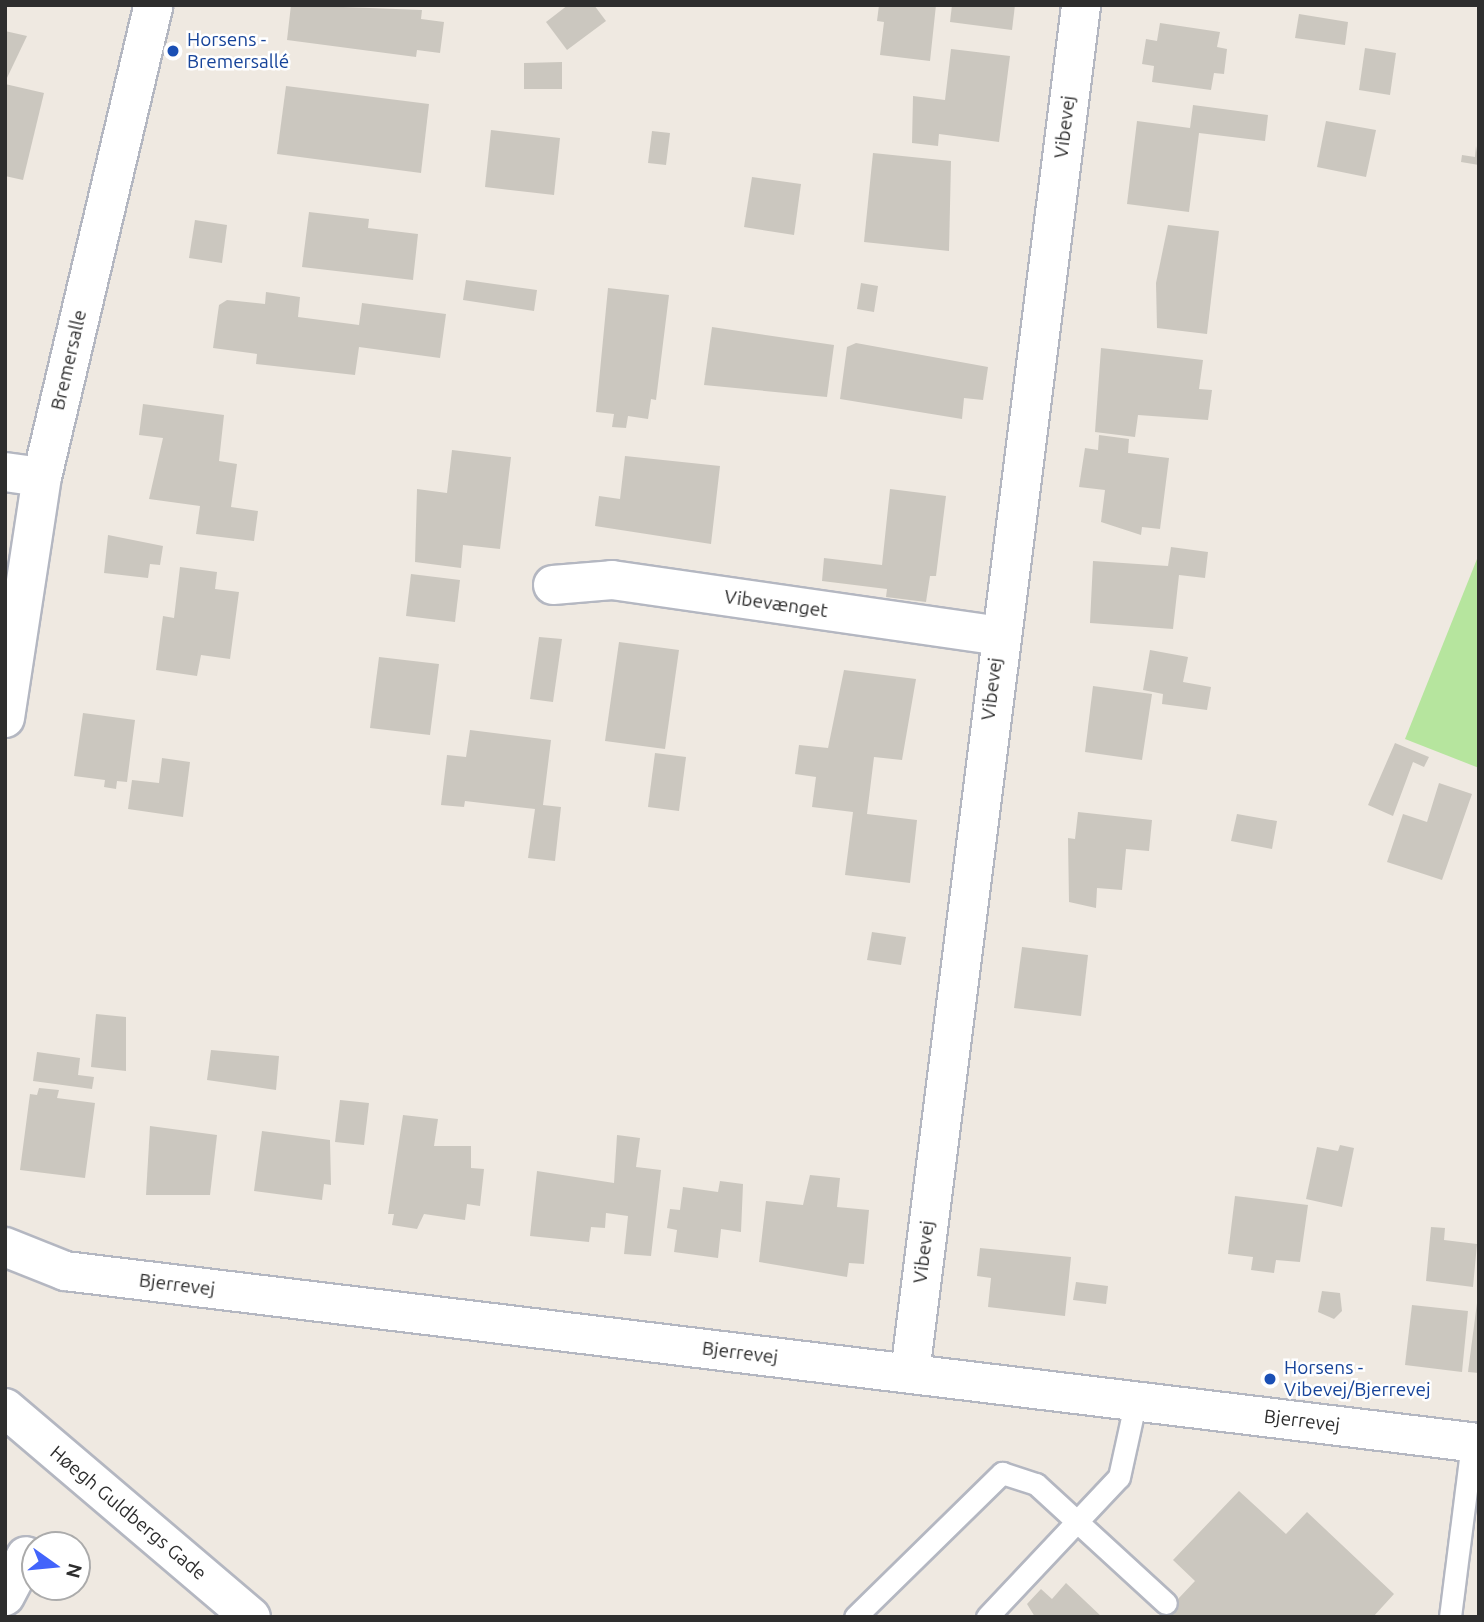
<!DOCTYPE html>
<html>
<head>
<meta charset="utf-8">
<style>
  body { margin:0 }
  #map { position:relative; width:1484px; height:1622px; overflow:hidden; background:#efe9e1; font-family:Ubuntu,sans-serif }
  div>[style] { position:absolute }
  .green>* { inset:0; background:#b6e59e }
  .building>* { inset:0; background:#cbc7bf }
  .roads { filter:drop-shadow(2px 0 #b4b7c1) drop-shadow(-2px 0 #b4b7c1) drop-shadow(0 2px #b4b7c1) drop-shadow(0 -2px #b4b7c1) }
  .service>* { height:21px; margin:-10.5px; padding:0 10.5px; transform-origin:10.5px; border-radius:10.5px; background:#fff }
  .minor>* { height:38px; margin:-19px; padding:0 19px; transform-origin:19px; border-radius:19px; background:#fff }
  .tertiary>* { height:38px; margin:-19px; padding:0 19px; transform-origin:19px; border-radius:19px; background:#fff }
  .dots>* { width:19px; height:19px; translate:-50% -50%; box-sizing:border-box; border:4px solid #fff; border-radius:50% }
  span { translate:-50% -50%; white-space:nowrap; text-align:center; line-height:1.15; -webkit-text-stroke:5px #fff; paint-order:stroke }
  .transit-label { font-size:19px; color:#164399 }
  .left { translate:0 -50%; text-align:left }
  .street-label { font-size:19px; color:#2e2e2e }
  .frame { position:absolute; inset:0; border:7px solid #2e2e2e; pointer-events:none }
  .north { position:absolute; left:21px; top:1531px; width:70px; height:70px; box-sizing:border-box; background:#fff; border:2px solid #ababab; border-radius:50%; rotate:105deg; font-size:19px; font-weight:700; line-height:28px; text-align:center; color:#2e2e2e }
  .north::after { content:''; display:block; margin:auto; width:24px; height:32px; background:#4264fb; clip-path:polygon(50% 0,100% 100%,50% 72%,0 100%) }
</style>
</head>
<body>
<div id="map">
  <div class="green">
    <i style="clip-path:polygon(1479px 554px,1479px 768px,1405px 739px)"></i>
  </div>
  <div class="building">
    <i style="clip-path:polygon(291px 5px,422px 10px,421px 19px,444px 22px,440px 53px,417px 50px,416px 57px,287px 40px)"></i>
    <i style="clip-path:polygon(568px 5px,594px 5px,606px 21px,567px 50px,546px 22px)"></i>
    <i style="clip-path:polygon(879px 5px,936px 5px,930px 61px,880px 55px,884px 22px,877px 21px)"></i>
    <i style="clip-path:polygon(952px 5px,1015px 5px,1012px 30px,950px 22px)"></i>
    <i style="clip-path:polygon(1299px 14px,1348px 22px,1345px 45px,1295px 38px)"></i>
    <i style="clip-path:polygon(1160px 23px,1220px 32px,1217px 47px,1227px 49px,1224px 74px,1214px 73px,1211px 90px,1152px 82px,1154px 66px,1142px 64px,1146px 39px,1157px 41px)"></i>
    <i style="clip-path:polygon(5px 31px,27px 36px,6px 80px,5px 80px)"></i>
    <i style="clip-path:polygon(1365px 48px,1396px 53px,1390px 95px,1359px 90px)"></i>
    <i style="clip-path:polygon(951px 49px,1010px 56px,999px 142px,939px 134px,938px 146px,912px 143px,913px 96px,945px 100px)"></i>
    <i style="clip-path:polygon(562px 62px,562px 89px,524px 89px,524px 63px)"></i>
    <i style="clip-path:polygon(5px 84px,44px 93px,23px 180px,5px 176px)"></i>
    <i style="clip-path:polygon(286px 86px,429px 104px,421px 173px,277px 154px)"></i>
    <i style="clip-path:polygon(1193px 105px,1268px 115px,1265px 141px,1199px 133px,1189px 212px,1127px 204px,1137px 121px,1190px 128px)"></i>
    <i style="clip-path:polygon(1326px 121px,1376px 130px,1366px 177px,1317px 167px)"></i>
    <i style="clip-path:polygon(491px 130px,560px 138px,554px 195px,485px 187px)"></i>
    <i style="clip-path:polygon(652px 131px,670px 133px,666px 165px,648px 163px)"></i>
    <i style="clip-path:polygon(1476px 146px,1479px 165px,1461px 162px,1462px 155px,1475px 157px)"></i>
    <i style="clip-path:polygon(873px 153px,951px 161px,949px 251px,864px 242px)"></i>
    <i style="clip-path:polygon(752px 177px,801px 184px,794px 235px,744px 227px)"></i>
    <i style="clip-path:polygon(309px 212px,369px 219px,368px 228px,418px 234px,413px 280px,302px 267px)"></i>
    <i style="clip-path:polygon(195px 220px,227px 225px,222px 263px,189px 258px)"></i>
    <i style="clip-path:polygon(1168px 225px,1219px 231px,1207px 334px,1157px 328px,1156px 283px)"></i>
    <i style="clip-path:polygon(466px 280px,537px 290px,534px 311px,463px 300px)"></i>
    <i style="clip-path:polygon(861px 283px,878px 286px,874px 312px,857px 309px)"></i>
    <i style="clip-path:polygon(608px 288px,669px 295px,656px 400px,651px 399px,648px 419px,628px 416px,626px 428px,612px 427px,614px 414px,596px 412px)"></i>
    <i style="clip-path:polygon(266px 292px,300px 297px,298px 317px,359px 325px,362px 303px,446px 314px,440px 358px,359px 347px,355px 375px,256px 364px,257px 354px,213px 348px,219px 305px,227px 300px,265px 304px)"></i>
    <i style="clip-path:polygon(712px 327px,834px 345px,827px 397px,704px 385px)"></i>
    <i style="clip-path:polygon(856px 343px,988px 367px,983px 400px,964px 398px,962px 419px,840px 399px,847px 347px)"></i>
    <i style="clip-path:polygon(1101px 348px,1203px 360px,1199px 389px,1212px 390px,1208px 420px,1138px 415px,1135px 437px,1095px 432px)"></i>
    <i style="clip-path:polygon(143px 404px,224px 415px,219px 461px,237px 464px,231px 507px,258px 511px,254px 541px,196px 534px,200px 506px,149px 499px,163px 438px,139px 435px)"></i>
    <i style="clip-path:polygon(1099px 435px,1129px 439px,1128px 453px,1169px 458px,1160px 529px,1142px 527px,1141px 535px,1101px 522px,1105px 490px,1079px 487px,1085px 448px,1098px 450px)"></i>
    <i style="clip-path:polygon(452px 450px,511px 457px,500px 549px,463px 545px,461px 568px,415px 562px,417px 489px,447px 493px)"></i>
    <i style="clip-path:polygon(625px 456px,720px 466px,711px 544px,595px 526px,599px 496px,620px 499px)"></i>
    <i style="clip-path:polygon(890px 489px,946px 496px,936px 576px,930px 576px,926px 602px,886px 597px,887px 589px,822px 581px,824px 558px,882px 565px)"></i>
    <i style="clip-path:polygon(108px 535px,163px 546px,160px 565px,150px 564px,148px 578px,104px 573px)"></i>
    <i style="clip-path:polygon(1171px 547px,1208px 552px,1205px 578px,1179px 575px,1173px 629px,1090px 623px,1093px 561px,1168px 566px)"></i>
    <i style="clip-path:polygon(180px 567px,217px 572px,215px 589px,239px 592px,230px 659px,201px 655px,197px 676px,156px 670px,163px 616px,174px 618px)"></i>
    <i style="clip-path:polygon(411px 574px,460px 580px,455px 622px,406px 616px)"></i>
    <i style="clip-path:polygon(539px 637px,562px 639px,553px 702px,530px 699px)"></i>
    <i style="clip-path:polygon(619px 642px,679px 650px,665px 749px,605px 741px)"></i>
    <i style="clip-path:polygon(1150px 650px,1188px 657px,1183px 682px,1211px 687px,1207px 710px,1162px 704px,1163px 694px,1143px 690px)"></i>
    <i style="clip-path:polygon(379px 657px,439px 664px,430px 735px,370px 728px)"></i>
    <i style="clip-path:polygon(844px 670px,916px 679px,902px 760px,874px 757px,867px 814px,917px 820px,910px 883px,845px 875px,853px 812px,812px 807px,816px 777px,795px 774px,799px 745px,828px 748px)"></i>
    <i style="clip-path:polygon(1093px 686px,1152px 694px,1142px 760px,1085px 752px)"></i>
    <i style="clip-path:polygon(83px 713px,135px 720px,127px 782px,117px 781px,116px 789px,104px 787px,105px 780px,74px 776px)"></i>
    <i style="clip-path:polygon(470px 730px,551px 740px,543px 805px,561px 807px,555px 861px,528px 858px,535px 809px,465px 801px,464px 807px,441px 805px,447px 755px,466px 757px)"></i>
    <i style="clip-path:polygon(1395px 743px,1429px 757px,1424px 767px,1413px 762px,1393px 816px,1368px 805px)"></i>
    <i style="clip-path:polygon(655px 753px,686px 757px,679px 811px,648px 807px)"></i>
    <i style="clip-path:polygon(162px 758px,190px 762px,183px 817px,128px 809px,132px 780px,159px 783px)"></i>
    <i style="clip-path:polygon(1439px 783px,1472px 794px,1442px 880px,1387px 862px,1403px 814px,1427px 822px)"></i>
    <i style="clip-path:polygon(1078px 812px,1152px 820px,1149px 851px,1126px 849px,1122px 890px,1097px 888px,1096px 908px,1069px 902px,1068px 838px,1075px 839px)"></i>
    <i style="clip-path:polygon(1237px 814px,1277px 821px,1272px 849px,1231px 841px)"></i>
    <i style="clip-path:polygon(872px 932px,906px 937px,901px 965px,867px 960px)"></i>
    <i style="clip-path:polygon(1022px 947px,1088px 955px,1081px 1016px,1014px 1008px)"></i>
    <i style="clip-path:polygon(96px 1014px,126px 1017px,126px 1071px,91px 1067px)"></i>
    <i style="clip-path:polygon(211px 1050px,279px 1056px,276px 1090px,207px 1080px)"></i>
    <i style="clip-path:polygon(37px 1052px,80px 1058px,78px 1075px,94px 1077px,92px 1089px,33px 1081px)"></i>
    <i style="clip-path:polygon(39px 1088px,59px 1090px,57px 1098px,95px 1103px,85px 1178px,20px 1170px,30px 1094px,37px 1095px)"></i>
    <i style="clip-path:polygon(340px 1100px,369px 1103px,364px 1145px,335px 1142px)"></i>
    <i style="clip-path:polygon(403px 1115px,438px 1119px,434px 1146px,471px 1146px,471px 1168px,484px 1169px,480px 1206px,467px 1204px,465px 1220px,424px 1214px,417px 1229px,392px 1225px,394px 1214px,388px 1214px)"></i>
    <i style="clip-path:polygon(150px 1126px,217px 1135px,210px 1195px,146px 1195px)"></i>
    <i style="clip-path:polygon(262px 1131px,330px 1140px,331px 1185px,324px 1184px,322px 1200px,254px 1191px)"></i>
    <i style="clip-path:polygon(617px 1135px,640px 1138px,636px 1167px,661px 1170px,651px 1256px,624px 1254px,628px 1216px,606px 1213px,605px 1228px,591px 1227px,589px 1242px,530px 1236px,537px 1171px,614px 1183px)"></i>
    <i style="clip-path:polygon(1340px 1145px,1354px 1148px,1342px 1207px,1306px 1199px,1317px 1147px,1338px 1151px)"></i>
    <i style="clip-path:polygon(810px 1175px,840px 1178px,837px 1207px,869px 1210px,864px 1264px,849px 1263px,847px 1277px,759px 1262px,766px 1201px,803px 1205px)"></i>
    <i style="clip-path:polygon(720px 1181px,743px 1184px,741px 1232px,721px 1229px,718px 1258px,674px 1252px,677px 1230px,667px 1228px,670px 1209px,680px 1210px,683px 1187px,718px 1192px)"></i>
    <i style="clip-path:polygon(1235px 1196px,1308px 1205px,1300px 1262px,1276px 1260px,1274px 1273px,1251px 1270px,1253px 1257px,1228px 1254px)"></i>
    <i style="clip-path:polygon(1431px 1227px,1445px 1228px,1444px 1240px,1477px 1244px,1473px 1287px,1426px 1281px)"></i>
    <i style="clip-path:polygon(980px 1248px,1071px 1257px,1065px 1316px,988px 1307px,991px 1278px,977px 1276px)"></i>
    <i style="clip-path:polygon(1076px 1282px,1108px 1286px,1106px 1304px,1073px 1300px)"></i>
    <i style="clip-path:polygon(1322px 1291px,1340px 1293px,1342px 1311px,1334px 1319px,1318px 1312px)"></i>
    <i style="clip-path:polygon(1477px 1303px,1479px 1304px,1479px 1373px,1468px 1372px)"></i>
    <i style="clip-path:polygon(1412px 1305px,1468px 1311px,1462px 1372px,1405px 1365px)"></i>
    <i style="clip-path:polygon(1239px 1491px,1286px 1534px,1307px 1512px,1394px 1594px,1373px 1617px,1161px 1617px,1195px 1581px,1173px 1560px)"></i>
    <i style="clip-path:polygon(1066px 1583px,1102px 1617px,1035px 1617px,1027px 1604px,1041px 1589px,1052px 1599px)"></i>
  </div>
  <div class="roads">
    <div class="service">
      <i style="left:855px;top:1617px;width:206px;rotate:-44.4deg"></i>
      <i style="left:1002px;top:1473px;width:36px;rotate:18deg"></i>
      <i style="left:1036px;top:1484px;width:176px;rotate:42.5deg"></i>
      <i style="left:987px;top:1617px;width:192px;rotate:-46.7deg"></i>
      <i style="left:1119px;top:1477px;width:79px;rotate:-77.6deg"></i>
      <i style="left:1450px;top:1617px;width:176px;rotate:-82.8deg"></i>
    </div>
    <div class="minor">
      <i style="left:5px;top:472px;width:37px;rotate:8deg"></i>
      <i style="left:553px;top:585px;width:59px;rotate:-4.8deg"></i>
      <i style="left:612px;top:580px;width:391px;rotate:8.2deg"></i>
      <i style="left:5px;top:718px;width:244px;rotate:-81.3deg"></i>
      <i style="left:42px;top:477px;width:485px;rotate:-76.7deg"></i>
      <i style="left:5px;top:1247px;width:65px;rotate:21.8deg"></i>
      <i style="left:65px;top:1271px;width:1424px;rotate:6.94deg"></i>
      <i style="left:910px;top:1373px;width:1379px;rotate:-82.87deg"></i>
      <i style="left:5px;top:1596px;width:45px;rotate:-62.3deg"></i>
    </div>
    <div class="tertiary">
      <i style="left:5px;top:1408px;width:323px;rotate:40.4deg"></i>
    </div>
  </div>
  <div class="dots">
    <i style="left:173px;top:51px;background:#1a4fb4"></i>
    <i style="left:1270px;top:1379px;background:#1a4fb4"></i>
  </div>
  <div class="transit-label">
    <span class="left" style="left:187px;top:51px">Horsens -<br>Bremersallé</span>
    <span class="left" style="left:1284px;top:1379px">Horsens -<br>Vibevej/Bjerrevej</span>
  </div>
  <div class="street-label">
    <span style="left:1065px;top:127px;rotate:-83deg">Vibevej</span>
    <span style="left:69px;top:360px;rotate:-77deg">Bremersalle</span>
    <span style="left:776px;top:604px;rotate:8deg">Vibevænget</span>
    <span style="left:992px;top:689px;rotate:-83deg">Vibevej</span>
    <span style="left:924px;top:1252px;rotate:-83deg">Vibevej</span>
    <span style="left:177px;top:1285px;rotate:7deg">Bjerrevej</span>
    <span style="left:740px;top:1353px;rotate:7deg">Bjerrevej</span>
    <span style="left:1302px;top:1421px;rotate:7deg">Bjerrevej</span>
    <span style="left:128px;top:1513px;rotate:40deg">Høegh Guldbergs Gade</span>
  </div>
  <div class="frame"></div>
  <div class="north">N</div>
</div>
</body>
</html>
